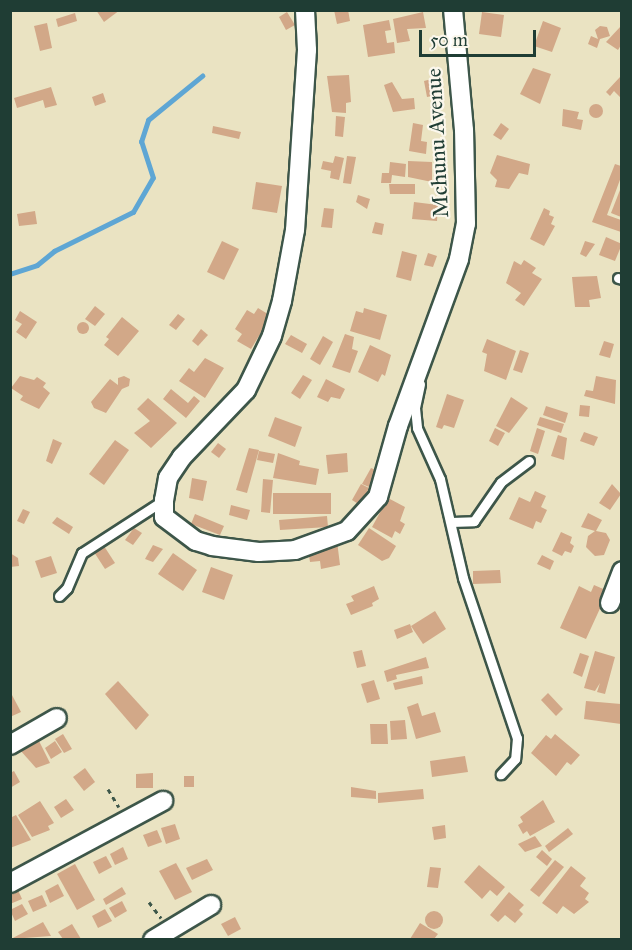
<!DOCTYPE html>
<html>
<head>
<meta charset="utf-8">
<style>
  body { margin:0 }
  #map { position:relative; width:632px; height:950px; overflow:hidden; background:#eae3c2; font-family:"IM FELL Great Primer",serif }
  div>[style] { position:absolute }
  .stream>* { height:4.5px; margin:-2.25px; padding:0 2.25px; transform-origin:2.25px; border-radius:2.25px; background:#5ea6d4 }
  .building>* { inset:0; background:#d2a888 }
  .round { border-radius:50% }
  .path>* { height:3px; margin-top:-1.5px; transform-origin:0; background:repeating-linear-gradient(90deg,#3d5649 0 4.5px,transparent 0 9px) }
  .roads { filter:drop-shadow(2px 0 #3d5649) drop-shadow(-2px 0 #3d5649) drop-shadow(0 2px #3d5649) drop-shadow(0 -2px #3d5649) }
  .lane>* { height:9px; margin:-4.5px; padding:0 4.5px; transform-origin:4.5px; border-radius:4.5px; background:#fff }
  .street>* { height:18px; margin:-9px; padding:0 9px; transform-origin:9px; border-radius:9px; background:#fff }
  span { translate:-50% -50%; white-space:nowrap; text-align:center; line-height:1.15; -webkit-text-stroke:4.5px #fbf7ec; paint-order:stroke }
  .street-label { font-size:22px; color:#1f3d34 }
  .frame { position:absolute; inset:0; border:12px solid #1f3d34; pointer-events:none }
  .scale { position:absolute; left:419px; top:30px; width:117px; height:27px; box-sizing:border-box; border:3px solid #1f3d34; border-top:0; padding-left:8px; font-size:18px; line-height:21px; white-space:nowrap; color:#1f3d34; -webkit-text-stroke:4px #fbf7ec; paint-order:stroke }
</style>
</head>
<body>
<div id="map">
  <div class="stream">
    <i style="left:10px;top:274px;width:28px;rotate:-18deg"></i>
    <i style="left:37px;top:265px;width:22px;rotate:-39deg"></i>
    <i style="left:54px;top:251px;width:88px;rotate:-26.3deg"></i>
    <i style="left:133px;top:212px;width:39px;rotate:-60deg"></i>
    <i style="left:153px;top:178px;width:38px;rotate:-108deg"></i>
    <i style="left:141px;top:142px;width:23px;rotate:-72deg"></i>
    <i style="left:148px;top:120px;width:70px;rotate:-39.2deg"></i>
  </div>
  <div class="building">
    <i style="clip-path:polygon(96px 10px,120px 10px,104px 22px)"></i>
    <i style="clip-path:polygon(334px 10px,348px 10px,350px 21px,337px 24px)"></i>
    <i style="clip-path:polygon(287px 12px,295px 25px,286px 30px,279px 17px)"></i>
    <i style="clip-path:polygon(423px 12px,426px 28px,407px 29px,410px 41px,397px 43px,393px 19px)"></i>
    <i style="clip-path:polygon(482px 12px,504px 15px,501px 37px,479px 34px)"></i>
    <i style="clip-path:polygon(75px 13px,77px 21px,58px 27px,56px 19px)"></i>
    <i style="clip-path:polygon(389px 20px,391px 30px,385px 31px,387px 43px,394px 42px,395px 53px,368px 57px,363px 25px)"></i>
    <i style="clip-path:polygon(543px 21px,561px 28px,552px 52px,534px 46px)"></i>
    <i style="clip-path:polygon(47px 23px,52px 48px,40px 51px,34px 26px)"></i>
    <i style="clip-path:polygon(600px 26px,607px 27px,610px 36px,600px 39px,597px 48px,588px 44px,591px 36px,598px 39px,595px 30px)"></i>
    <i style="clip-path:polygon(621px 26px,621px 45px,618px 50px,606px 42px)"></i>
    <i style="clip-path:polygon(533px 68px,551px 74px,540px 104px,520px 94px)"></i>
    <i style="clip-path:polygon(349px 75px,351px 102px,346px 103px,346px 113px,332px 112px,327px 76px)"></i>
    <i style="clip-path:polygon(439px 77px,442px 94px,427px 97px,424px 81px)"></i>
    <i style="clip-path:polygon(620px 77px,621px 78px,621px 98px,614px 91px,610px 96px,606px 92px)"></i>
    <i style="clip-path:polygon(392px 82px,402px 99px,414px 98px,415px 109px,393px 112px,384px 85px)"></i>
    <i style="clip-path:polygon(51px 87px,57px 105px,45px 108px,43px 100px,17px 108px,14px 98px)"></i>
    <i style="clip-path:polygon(103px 93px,106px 102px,95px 106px,92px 97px)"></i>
    <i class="round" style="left:589px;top:104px;width:14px;height:14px"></i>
    <i style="clip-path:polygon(563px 109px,579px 112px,577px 119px,583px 120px,581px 130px,562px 126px)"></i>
    <i style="clip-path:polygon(336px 116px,345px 117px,343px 137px,335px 136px)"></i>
    <i style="clip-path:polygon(413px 123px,423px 125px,421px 141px,427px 142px,426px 154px,409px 151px)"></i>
    <i style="clip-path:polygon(501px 123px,509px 129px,501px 140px,493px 135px)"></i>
    <i style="clip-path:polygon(213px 126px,241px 132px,239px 139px,212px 133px)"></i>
    <i style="clip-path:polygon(497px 155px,530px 164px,528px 175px,519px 173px,509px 189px,495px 187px,497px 180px,490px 173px)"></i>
    <i style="clip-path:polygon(335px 156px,344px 158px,339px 180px,330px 178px,331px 171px,321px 169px,323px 161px,333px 163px)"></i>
    <i style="clip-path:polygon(347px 156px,356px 157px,351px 184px,343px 183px)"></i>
    <i style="clip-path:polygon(408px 161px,432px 162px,432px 182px,408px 177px)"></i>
    <i style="clip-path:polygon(390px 162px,406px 164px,405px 177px,392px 175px,391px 183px,381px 183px,382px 173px,389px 173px)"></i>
    <i style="clip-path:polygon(615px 164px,621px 166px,621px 177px,607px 215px,621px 220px,621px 232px,592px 222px)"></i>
    <i style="clip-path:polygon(256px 182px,282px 186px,277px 213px,252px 209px)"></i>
    <i style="clip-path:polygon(389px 184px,415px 184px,415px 194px,390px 194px)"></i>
    <i style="clip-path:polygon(620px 190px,621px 191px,621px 217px,611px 213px)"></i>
    <i style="clip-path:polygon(358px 195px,370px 199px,367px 209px,356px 202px)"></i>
    <i style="clip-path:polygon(414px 202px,438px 205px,437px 221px,412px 219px)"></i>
    <i style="clip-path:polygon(324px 208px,334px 209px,332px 228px,321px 227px)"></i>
    <i style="clip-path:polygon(544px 208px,550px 211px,549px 215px,554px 217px,551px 224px,555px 226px,544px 246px,530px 239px)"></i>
    <i style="clip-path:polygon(35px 211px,37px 224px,19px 226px,17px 214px)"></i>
    <i style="clip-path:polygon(375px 222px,384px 224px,382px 235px,372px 233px)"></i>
    <i style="clip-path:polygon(606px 237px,622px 244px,615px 261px,599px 255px)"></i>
    <i style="clip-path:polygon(222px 241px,239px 249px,224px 280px,207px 272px)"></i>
    <i style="clip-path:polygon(585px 241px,595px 244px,586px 257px,580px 254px)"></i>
    <i style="clip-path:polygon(402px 251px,417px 255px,411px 281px,396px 277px)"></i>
    <i style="clip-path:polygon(428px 253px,437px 256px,433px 267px,424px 265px)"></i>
    <i style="clip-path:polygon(524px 260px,536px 268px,532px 273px,542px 279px,524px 306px,515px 300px,521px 293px,506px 283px,514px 261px,521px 265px)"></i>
    <i style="clip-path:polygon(597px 276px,601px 298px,589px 300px,590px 307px,575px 307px,572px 277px)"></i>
    <i style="clip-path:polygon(95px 306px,105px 314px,95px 326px,85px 319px)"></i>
    <i style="clip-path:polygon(258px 308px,271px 316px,251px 349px,237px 341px,242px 334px,235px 329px,247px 310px,254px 314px)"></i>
    <i style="clip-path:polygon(364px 308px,387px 315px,380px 340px,350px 331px,356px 311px,363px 313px)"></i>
    <i style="clip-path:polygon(20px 311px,37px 322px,26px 339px,16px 332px,22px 324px,15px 320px)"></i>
    <i style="clip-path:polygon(178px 314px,185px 319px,176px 330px,169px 325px)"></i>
    <i style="clip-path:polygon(122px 317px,139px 331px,118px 356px,104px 345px,109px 339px,106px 337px)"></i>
    <i class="round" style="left:77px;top:322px;width:12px;height:12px"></i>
    <i style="clip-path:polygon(201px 329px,208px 335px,198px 346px,192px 341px)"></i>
    <i style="clip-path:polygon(345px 334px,354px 337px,352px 349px,358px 351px,350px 373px,332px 367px)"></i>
    <i style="clip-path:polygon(291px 335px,307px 344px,302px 353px,285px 344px)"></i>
    <i style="clip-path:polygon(323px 336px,333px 342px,320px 365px,310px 359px)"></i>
    <i style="clip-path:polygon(487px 339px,516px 351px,506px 380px,484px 371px,487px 354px,482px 352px)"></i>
    <i style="clip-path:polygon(604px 341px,614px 344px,610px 358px,599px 355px)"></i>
    <i style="clip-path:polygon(370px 345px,391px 355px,385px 376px,382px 374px,378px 382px,358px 372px)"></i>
    <i style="clip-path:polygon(520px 350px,529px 353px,522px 373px,513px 370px)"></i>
    <i style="clip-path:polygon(205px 358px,224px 368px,205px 398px,179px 381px,189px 368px,194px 372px)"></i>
    <i style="clip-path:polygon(303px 375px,312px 380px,300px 399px,291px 393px)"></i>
    <i style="clip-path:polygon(20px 376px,34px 380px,37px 377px,46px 383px,43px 387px,50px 393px,39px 409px,20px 400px,23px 396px,11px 388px)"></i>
    <i style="clip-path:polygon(124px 376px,130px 379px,129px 386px,122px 389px,106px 413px,94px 408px,91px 402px,110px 379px,118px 385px,118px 378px)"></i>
    <i style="clip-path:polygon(596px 376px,616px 380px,615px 404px,584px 396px,586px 390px,593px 391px)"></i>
    <i style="clip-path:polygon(326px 379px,345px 389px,340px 399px,331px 397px,328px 402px,317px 397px)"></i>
    <i style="clip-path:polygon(171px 389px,188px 403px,194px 396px,200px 401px,186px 418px,163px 399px)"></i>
    <i style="clip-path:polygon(447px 394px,464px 400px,454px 428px,444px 425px,442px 429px,436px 427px)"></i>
    <i style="clip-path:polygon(511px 397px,528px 408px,509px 433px,496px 426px)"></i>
    <i style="clip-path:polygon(148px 398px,177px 423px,151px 448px,134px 433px,150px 421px,137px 409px)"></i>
    <i style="clip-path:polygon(580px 405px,590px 406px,589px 417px,579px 416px)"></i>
    <i style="clip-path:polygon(546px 406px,568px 413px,565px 423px,543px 415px)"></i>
    <i style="clip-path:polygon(275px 417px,302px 427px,295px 447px,268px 436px)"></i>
    <i style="clip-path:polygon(540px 417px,564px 424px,561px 433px,537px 425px)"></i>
    <i style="clip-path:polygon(495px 428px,505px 433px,498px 446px,489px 441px)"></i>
    <i style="clip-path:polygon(537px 428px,545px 431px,538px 454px,530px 451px)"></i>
    <i style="clip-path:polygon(584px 432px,598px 437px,594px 446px,580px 441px)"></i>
    <i style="clip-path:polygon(558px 435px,567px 438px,564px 460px,551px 456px)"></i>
    <i style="clip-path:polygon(53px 439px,62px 443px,52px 464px,46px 461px)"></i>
    <i style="clip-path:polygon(115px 440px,129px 450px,104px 485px,89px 474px)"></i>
    <i style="clip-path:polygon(218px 443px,226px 449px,219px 458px,211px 452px)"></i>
    <i style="clip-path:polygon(249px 448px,259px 450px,247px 493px,236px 490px)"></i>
    <i style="clip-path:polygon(259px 451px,275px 454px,273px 463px,257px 460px)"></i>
    <i style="clip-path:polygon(278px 453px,300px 461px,299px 465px,319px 469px,316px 485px,273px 478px)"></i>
    <i style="clip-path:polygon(347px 453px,348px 472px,328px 474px,326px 455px)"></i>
    <i style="clip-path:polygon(371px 468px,378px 471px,369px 487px,362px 484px)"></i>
    <i style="clip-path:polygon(192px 478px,207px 481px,203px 501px,189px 498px)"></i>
    <i style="clip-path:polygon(263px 479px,273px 480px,270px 513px,261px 512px)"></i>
    <i style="clip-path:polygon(361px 484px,369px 488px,360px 505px,352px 500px)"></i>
    <i style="clip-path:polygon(612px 484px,621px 494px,610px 510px,599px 503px)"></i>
    <i style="clip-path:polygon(535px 491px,546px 496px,541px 507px,547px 510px,541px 523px,536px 521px,533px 529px,509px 519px,519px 497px,530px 502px)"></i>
    <i style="clip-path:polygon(273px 493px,331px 493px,331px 514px,273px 514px)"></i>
    <i style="clip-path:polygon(388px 498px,405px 507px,400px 521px,405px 524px,400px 534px,395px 531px,392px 538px,372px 527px)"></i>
    <i style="clip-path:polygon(231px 505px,250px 510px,247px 520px,229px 515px)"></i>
    <i style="clip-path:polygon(23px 509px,30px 512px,24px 524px,17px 521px)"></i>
    <i style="clip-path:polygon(588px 513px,602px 520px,596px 531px,606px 533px,610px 540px,604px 555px,595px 556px,586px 547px,588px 536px,595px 531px,581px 527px)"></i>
    <i style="clip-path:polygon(195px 514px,224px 526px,220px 535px,191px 524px)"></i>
    <i style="clip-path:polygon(327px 516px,328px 527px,280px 530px,279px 520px)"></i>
    <i style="clip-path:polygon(57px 517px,73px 527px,69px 534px,52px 523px)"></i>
    <i style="clip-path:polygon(134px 528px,142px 533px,133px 545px,125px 540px)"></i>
    <i style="clip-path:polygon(369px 528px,396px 546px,389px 558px,382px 561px,358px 545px)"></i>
    <i style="clip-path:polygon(561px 532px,572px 537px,570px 543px,574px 546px,571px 553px,565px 551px,562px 556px,552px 551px)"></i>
    <i style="clip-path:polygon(337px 541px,340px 565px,321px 569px,320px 561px,310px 562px,308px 549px)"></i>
    <i style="clip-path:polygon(102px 543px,115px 563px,105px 569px,92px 549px)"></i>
    <i style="clip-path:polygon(153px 545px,163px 549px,153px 562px,145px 559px)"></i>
    <i style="clip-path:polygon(10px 553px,18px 558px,19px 566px,10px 567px)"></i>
    <i style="clip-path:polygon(173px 553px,197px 570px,183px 591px,158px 574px)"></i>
    <i style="clip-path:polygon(542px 555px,554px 561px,550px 570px,537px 564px)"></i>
    <i style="clip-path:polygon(51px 556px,57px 573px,41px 578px,35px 561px)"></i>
    <i style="clip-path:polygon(211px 567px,233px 575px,224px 600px,202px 592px)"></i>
    <i style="clip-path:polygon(500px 570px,501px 583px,473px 584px,473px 571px)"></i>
    <i style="clip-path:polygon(594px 585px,608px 591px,586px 639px,560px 628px,579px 586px,591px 592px)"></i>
    <i style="clip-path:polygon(374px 586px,379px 599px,372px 603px,373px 606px,351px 615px,346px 604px,354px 601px,351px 596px)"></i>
    <i style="clip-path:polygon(435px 611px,446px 629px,423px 644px,411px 626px)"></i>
    <i style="clip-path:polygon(410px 624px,413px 632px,397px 639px,394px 630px)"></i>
    <i style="clip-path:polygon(362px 650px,366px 666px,357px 668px,353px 652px)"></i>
    <i style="clip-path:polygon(595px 651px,615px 657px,605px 694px,597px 692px,600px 683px,595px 691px,584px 688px)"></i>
    <i style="clip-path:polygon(580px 653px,589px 656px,582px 677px,573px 673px)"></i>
    <i style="clip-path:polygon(426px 657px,429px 668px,396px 675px,397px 679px,387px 682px,384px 671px)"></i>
    <i style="clip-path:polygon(422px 676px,423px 684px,395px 690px,393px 683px)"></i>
    <i style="clip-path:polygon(374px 680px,380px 699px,367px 703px,361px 684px)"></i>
    <i style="clip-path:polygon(118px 681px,149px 715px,136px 730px,105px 694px)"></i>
    <i style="clip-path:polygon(548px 693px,563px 709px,556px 716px,541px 700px)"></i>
    <i style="clip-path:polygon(12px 695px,21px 712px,10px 717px,10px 696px)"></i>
    <i style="clip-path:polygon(586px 701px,621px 704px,621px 724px,584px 719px)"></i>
    <i style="clip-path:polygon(418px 703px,422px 716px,435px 712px,441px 732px,416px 739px,407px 707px)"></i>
    <i style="clip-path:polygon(405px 720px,407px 739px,391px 740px,390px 721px)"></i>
    <i style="clip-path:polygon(370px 724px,387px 724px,388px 744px,371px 744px)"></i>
    <i style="clip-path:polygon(63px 734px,72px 749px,64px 753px,55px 739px)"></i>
    <i style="clip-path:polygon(555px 734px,580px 755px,571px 765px,567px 762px,556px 776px,531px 753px,546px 735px,551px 739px)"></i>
    <i style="clip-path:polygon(36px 735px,50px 763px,36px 768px,20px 750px)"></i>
    <i style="clip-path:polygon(55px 741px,62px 752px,51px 759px,45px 748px)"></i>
    <i style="clip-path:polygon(465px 756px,468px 772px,432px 777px,430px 761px)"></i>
    <i style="clip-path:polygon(85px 768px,95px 782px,84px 791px,73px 777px)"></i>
    <i style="clip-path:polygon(14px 771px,20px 782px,10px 788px,10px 773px)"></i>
    <i style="clip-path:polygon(153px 773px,153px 788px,136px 788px,136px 774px)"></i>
    <i style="clip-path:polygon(184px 776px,194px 776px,194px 787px,184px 787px)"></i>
    <i style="clip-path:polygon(351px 787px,376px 791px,376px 799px,351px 797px)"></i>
    <i style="clip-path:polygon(423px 789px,424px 799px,378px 803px,378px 793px)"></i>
    <i style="clip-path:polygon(66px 799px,74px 810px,61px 818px,54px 807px)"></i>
    <i style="clip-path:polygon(543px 800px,555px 822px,530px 836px,527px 831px,523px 834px,518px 825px,523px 822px,520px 817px)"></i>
    <i style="clip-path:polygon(40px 801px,54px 823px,48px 826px,50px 830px,32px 837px,18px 815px)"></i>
    <i style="clip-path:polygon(16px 815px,31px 840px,10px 848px,10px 818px)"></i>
    <i style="clip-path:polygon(175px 824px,180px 839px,166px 844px,161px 828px)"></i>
    <i style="clip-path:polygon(445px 825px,446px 838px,434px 840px,432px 827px)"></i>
    <i style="clip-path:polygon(568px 828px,573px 834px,549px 852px,545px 846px)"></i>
    <i style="clip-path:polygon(157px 830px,162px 842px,148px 847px,143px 835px)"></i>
    <i style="clip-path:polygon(535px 836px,542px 846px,525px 852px,518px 844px)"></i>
    <i style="clip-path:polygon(123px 847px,128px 859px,115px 865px,110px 854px)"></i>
    <i style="clip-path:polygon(542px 850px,552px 859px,547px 866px,536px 857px)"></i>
    <i style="clip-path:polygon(106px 856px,112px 867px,99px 874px,93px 862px)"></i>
    <i style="clip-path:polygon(207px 859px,213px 870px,192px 880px,186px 868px)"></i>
    <i style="clip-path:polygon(555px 860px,564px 867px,539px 897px,530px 890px)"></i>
    <i style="clip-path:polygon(176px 863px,192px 892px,175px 900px,159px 871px)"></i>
    <i style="clip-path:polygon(75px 864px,95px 900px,77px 910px,57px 874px)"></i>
    <i style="clip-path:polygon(479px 865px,505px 887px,497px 896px,490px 890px,482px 899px,464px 882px)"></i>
    <i style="clip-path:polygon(571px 866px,586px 878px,580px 886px,589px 893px,585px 899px,589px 902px,574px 914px,563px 906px,557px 914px,542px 903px)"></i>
    <i style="clip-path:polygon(430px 867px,441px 868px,438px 888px,427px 887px)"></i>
    <i style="clip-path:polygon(58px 884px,64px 896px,50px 903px,45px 891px)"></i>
    <i style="clip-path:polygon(122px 887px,126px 894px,106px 905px,103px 899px)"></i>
    <i style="clip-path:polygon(18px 890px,22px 899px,10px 904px,10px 893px)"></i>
    <i style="clip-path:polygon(509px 892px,524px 905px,519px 910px,523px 914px,515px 923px,505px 915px,498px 922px,490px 915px)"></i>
    <i style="clip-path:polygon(42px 895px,47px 906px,33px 912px,28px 901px)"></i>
    <i style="clip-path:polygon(122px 901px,127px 911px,115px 918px,109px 908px)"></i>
    <i style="clip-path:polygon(22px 904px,28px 914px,15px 921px,10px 910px)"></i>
    <i style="clip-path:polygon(105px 909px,112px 921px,98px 928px,92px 916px)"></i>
    <i class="round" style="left:425px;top:911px;width:18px;height:18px"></i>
    <i style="clip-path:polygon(235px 917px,241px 929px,228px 936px,221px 924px)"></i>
    <i style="clip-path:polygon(43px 922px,51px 936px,11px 939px)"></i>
    <i style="clip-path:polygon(420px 923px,438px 934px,434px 939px,410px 939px)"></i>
    <i style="clip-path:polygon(72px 924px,81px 939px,63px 939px,58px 932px)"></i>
  </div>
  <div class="path">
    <i style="left:108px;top:789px;width:21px;rotate:59deg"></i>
    <i style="left:149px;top:902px;width:20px;rotate:53deg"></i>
  </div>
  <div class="roads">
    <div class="lane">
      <i style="left:618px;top:278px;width:4px;rotate:14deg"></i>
      <i style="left:420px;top:384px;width:25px;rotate:102deg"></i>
      <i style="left:415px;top:408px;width:20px;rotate:84deg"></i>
      <i style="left:417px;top:428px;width:56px;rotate:65.7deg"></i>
      <i style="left:440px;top:479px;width:102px;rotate:76.9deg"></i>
      <i style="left:463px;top:578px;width:169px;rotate:71.4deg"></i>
      <i style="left:517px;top:738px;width:21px;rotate:95deg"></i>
      <i style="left:515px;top:759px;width:21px;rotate:133deg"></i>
      <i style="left:451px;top:522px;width:23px;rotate:-2deg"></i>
      <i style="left:474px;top:521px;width:47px;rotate:-55.3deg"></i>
      <i style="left:501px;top:482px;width:35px;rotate:-37deg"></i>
      <i style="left:59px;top:596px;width:11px;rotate:-45deg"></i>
      <i style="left:67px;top:588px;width:38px;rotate:-67deg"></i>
      <i style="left:82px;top:553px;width:98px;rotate:-32.9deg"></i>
    </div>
    <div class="street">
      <i style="left:305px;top:10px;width:40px;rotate:87.1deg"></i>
      <i style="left:307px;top:50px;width:180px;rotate:93.8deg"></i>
      <i style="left:295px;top:230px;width:72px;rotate:100.4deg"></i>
      <i style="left:282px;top:301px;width:36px;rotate:106deg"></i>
      <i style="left:272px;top:336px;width:60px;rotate:115.7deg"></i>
      <i style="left:246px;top:390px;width:93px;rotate:133.7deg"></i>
      <i style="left:182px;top:457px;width:25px;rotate:124deg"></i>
      <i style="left:168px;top:478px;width:22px;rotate:100deg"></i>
      <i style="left:164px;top:500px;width:17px;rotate:90deg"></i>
      <i style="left:164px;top:517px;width:40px;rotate:37deg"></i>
      <i style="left:196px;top:541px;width:17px;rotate:17deg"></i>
      <i style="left:212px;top:546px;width:47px;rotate:7.3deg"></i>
      <i style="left:259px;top:552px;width:36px;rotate:-3deg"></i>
      <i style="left:295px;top:550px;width:55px;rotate:-20.1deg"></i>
      <i style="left:347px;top:531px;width:46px;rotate:-47.6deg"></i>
      <i style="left:378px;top:497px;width:74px;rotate:-74.3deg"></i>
      <i style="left:398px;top:426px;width:178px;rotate:-69.9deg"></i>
      <i style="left:459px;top:259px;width:36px;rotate:-79deg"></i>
      <i style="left:466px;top:224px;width:94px;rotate:-91.2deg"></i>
      <i style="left:464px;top:130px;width:121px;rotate:-95.2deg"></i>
      <i style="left:610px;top:603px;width:34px;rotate:-69deg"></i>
      <i style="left:10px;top:745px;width:54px;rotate:-29.9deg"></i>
      <i style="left:10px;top:883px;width:174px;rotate:-28.2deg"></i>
      <i style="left:153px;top:940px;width:68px;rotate:-31.1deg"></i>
    </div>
  </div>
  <div class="street-label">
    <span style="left:437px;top:143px;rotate:-93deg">Mchunu Avenue</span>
  </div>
  <div class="frame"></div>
  <div class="scale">50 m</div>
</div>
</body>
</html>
